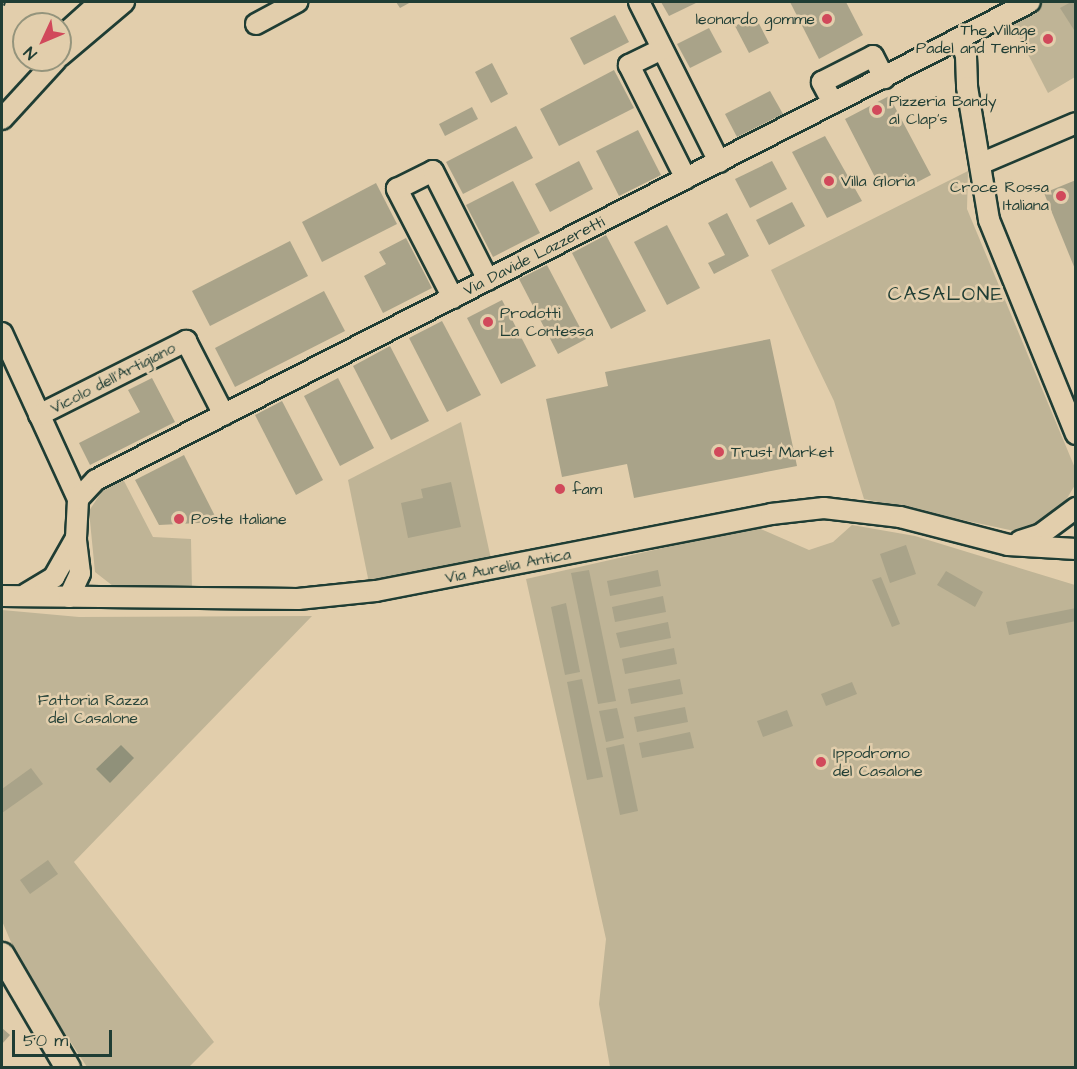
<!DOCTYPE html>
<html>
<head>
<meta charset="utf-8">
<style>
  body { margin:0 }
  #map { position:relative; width:1077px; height:1069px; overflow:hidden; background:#e2ceac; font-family:"Architects Daughter",sans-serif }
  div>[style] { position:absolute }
  .green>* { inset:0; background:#bfb496 }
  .water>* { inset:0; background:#90917a }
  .building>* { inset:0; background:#a9a389 }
  .roads { filter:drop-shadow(2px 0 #1f3d34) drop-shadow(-2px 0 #1f3d34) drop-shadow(0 2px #1f3d34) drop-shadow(0 -2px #1f3d34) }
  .minor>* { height:20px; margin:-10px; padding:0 10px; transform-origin:10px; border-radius:10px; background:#e2ceac }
  .major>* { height:24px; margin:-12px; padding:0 12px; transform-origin:12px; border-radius:12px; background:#e2ceac }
  .rail>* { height:6px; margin-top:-3px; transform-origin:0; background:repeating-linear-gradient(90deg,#e2ceac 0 11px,#1f3d34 0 22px); box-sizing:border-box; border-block:2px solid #1f3d34 }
  .dots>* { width:16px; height:16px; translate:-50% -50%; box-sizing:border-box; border:3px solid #e2ceac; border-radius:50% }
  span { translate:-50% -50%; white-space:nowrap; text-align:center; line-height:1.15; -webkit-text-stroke:5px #e2ceac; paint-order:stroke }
  .poi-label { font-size:16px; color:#1f3d34 }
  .right { translate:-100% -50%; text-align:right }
  .left { translate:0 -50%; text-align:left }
  .street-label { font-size:16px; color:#1f3d34 }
  .park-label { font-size:16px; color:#274339 }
  .quarter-label { font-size:20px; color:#1f3d34; letter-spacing:1.5px }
  .frame { position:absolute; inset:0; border:3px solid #1f3d34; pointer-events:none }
  .north { position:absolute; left:12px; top:12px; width:60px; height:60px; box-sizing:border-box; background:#e2ceac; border:2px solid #94947c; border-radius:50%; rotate:226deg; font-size:16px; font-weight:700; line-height:24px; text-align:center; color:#1f3d34 }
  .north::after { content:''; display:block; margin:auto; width:21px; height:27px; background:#d1495b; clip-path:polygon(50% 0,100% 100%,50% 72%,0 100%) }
  .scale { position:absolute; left:12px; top:1030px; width:100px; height:27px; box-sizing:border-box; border:3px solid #1f3d34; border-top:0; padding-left:8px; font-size:18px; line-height:21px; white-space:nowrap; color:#1f3d34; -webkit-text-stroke:4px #e2ceac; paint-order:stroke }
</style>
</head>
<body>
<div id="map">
  <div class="green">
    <i style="clip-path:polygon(1001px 2px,1075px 2px,1075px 77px,1048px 93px)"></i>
    <i style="clip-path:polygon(968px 171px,967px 209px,1075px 468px,1075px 485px,1057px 515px,1019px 532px,864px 499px,834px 401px,771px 270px)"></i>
    <i style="clip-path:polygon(461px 422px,491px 559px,369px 583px,348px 480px)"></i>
    <i style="clip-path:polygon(123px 479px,153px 537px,191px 539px,192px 590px,113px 586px,95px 572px,89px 511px,104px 488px)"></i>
    <i style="clip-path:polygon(852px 525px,915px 536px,1075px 585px,1075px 1067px,610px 1067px,599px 1004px,606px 939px,526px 579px,756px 527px,809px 550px,833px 542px)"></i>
    <i style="clip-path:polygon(2px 610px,79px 617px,312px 616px,74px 862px,214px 1042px,189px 1067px,87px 1067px,22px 968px,2px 921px)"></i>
  </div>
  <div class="water">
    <i style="clip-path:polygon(121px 745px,134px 758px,110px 783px,96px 769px)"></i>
  </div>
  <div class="building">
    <i style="clip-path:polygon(396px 2px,411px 2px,400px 8px)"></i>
    <i style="clip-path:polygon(661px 2px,698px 2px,669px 16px)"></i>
    <i style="clip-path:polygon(790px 2px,846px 2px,863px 35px,819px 59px)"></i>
    <i style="clip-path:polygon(1071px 2px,1076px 2px,1076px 33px,1060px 8px)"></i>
    <i style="clip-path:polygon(615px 15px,629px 42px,584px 65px,570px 38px)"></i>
    <i style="clip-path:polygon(755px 16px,769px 43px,749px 53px,735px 26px)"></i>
    <i style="clip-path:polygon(709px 28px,722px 52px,690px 68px,677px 44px)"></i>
    <i style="clip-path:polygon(492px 63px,508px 94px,491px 103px,475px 72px)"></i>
    <i style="clip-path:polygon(614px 70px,634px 108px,559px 146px,540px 109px)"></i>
    <i style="clip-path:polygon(770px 91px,783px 114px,737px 137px,725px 114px)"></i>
    <i style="clip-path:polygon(889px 96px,931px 175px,906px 188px,900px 177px,880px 187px,845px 119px)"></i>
    <i style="clip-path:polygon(472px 107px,478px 119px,445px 136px,439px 124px)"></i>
    <i style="clip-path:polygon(516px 126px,533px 158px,463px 194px,446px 162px)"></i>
    <i style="clip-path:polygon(638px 130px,661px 175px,619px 196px,596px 151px)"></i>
    <i style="clip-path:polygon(825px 136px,862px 201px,827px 218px,792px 152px)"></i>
    <i style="clip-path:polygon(579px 161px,593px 189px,550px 212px,535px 184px)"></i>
    <i style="clip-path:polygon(772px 161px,787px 189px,750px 208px,735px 179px)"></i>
    <i style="clip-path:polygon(1076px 180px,1076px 269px,1075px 269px,1044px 193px)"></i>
    <i style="clip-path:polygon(513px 181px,540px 233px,493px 257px,466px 205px)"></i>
    <i style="clip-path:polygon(376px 183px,397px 224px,322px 262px,302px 222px)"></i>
    <i style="clip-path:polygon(792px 202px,805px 226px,769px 245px,756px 220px)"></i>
    <i style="clip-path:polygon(727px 213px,749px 256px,714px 274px,708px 263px,725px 255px,708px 223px)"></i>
    <i style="clip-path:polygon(667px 225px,700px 288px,667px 305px,634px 242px)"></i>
    <i style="clip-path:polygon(606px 235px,646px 311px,611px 329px,572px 253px)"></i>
    <i style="clip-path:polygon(406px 238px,432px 288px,383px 313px,364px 276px,386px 264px,379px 252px)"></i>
    <i style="clip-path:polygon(290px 241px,308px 276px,210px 326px,192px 291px)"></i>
    <i style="clip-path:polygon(547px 265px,586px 339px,558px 354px,519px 279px)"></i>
    <i style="clip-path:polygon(324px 291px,345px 331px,235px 387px,215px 348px)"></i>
    <i style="clip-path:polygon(502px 300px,536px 366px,501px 384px,467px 318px)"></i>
    <i style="clip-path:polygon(442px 321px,481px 395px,447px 412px,409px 338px)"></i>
    <i style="clip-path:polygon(770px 339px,797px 466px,634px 498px,627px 464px,562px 477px,546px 399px,608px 386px,605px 372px)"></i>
    <i style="clip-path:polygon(390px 346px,429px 421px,391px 440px,353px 366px)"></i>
    <i style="clip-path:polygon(152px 378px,175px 422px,90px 465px,79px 443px,140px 412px,128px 390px)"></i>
    <i style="clip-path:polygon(338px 378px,374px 448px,340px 466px,304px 396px)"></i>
    <i style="clip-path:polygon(282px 401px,323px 480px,296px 495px,255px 415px)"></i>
    <i style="clip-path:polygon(184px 455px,218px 522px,159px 525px,135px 480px)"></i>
    <i style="clip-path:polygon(451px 482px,461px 527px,408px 538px,401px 503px,423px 498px,421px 489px)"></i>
    <i style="clip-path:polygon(906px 545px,916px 574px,890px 583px,880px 554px)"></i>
    <i style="clip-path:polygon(589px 570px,616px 701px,598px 704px,571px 573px)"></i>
    <i style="clip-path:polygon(658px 570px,661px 586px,610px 596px,607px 581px)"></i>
    <i style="clip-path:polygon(946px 571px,983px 592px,975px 607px,937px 585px)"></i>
    <i style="clip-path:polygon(881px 577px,900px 624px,892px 627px,872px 580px)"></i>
    <i style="clip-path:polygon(663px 596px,666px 612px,615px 622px,612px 607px)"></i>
    <i style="clip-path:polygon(566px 603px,580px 672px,565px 675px,551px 607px)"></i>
    <i style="clip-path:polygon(1076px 608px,1076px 621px,1009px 635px,1006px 622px)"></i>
    <i style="clip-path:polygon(668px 622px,671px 638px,620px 648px,616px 633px)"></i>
    <i style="clip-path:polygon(674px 648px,677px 664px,625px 674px,622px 659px)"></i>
    <i style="clip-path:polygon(582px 679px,603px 777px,587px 780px,567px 682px)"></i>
    <i style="clip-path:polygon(680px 679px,683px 694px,631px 704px,628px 689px)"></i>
    <i style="clip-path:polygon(852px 682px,857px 694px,826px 706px,821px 694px)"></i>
    <i style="clip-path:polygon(685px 707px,688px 722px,637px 732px,634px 717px)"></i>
    <i style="clip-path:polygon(617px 708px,624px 738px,606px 742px,599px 711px)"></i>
    <i style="clip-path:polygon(787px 710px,793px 726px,763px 737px,757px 721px)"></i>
    <i style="clip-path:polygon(690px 732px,694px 748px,642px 758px,639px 743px)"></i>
    <i style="clip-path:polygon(624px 744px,638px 811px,620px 815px,606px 748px)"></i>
    <i style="clip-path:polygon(31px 768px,43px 784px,2px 813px,2px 789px)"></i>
    <i style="clip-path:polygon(48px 860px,58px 874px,30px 894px,20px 880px)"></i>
    <i style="clip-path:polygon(2px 1028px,10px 1035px,2px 1044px)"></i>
  </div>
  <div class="roads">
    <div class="minor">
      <i style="left:639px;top:2px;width:179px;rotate:63.4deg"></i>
      <i style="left:256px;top:24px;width:47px;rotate:-28.2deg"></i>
      <i style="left:60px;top:38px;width:54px;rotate:-42deg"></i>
      <i style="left:960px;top:40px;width:17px;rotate:69deg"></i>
      <i style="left:966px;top:56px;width:31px;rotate:88deg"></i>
      <i style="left:967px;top:87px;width:135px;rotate:80.6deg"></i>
      <i style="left:989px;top:220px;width:231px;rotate:67.9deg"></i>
      <i style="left:662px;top:49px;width:37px;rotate:154deg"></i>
      <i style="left:629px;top:65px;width:127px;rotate:63.4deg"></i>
      <i style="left:60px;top:56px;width:84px;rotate:-40.2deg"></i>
      <i style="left:833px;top:103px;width:24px;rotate:-118deg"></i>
      <i style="left:822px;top:82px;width:57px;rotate:-27deg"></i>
      <i style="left:873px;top:56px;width:25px;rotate:63deg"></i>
      <i style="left:2px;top:119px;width:80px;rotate:-47.5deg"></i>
      <i style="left:980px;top:164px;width:104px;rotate:-23.1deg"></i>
      <i style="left:453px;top:298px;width:123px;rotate:-117.2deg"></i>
      <i style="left:397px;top:189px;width:40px;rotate:-26.6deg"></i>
      <i style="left:433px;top:171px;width:122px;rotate:63.2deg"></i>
      <i style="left:2px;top:333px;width:183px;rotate:65.4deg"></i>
      <i style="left:39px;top:415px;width:165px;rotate:-26.7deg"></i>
      <i style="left:186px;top:341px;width:83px;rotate:62.8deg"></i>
      <i style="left:1020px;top:541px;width:22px;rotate:-18deg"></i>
      <i style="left:1041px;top:534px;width:44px;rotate:-36.6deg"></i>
      <i style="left:26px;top:594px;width:33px;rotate:-31deg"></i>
      <i style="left:54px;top:577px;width:45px;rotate:-60.6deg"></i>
      <i style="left:2px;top:596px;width:296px;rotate:0.6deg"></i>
      <i style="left:298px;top:599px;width:78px;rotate:-5.9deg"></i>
      <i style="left:376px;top:591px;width:402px;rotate:-11deg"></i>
      <i style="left:771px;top:514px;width:53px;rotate:-6.5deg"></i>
      <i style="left:824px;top:508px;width:77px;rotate:6.8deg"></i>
      <i style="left:900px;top:517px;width:112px;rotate:14.5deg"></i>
      <i style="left:1008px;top:545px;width:68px;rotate:3.4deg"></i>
      <i style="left:69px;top:597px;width:26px;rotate:-65deg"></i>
      <i style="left:80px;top:573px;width:35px;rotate:-97deg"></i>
      <i style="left:76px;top:538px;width:39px;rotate:-87deg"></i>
      <i style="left:78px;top:499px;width:26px;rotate:-47deg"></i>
      <i style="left:96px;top:480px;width:1049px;rotate:-27.1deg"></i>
    </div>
    <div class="major">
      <i style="left:2px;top:955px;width:131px;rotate:59.7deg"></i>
    </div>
  </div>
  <div class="rail">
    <i style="left:2px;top:5px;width:3px;rotate:-72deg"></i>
  </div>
  <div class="dots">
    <i style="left:827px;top:19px;background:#d1495b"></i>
    <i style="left:1048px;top:39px;background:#d1495b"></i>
    <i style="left:877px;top:110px;background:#d1495b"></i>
    <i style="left:829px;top:181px;background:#d1495b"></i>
    <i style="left:1061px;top:196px;background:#d1495b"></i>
    <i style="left:488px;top:322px;background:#d1495b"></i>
    <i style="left:719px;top:452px;background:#d1495b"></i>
    <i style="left:560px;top:489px;background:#d1495b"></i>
    <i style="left:179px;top:519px;background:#d1495b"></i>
    <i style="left:821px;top:762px;background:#d1495b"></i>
  </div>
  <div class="poi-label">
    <span class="right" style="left:815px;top:19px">leonardo gomme</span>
    <span class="right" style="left:1036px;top:39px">The Village<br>Padel and Tennis</span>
    <span class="left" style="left:889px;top:110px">Pizzeria Bandy<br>al Clap's</span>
    <span class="left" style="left:841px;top:181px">Villa Gloria</span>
    <span class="right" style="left:1049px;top:196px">Croce Rossa<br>Italiana</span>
    <span class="left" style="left:500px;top:322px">Prodotti<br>La Contessa</span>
    <span class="left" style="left:731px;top:452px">Trust Market</span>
    <span class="left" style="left:572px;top:489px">fam</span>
    <span class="left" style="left:191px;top:519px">Poste Italiane</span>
    <span class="left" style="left:833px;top:762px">Ippodromo<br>del Casalone</span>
  </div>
  <div class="street-label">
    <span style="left:534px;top:256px;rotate:-27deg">Via Davide Lazzeretti</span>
    <span style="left:113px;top:378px;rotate:-27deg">Vicolo dell'Artigiano</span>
    <span style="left:508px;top:566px;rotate:-11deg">Via Aurelia Antica</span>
  </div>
  <div class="park-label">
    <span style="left:93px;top:709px">Fattoria Razza<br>del Casalone</span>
  </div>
  <div class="quarter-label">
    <span style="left:946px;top:294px">CASALONE</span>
  </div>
  <div class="frame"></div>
  <div class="north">N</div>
  <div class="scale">50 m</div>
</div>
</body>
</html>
